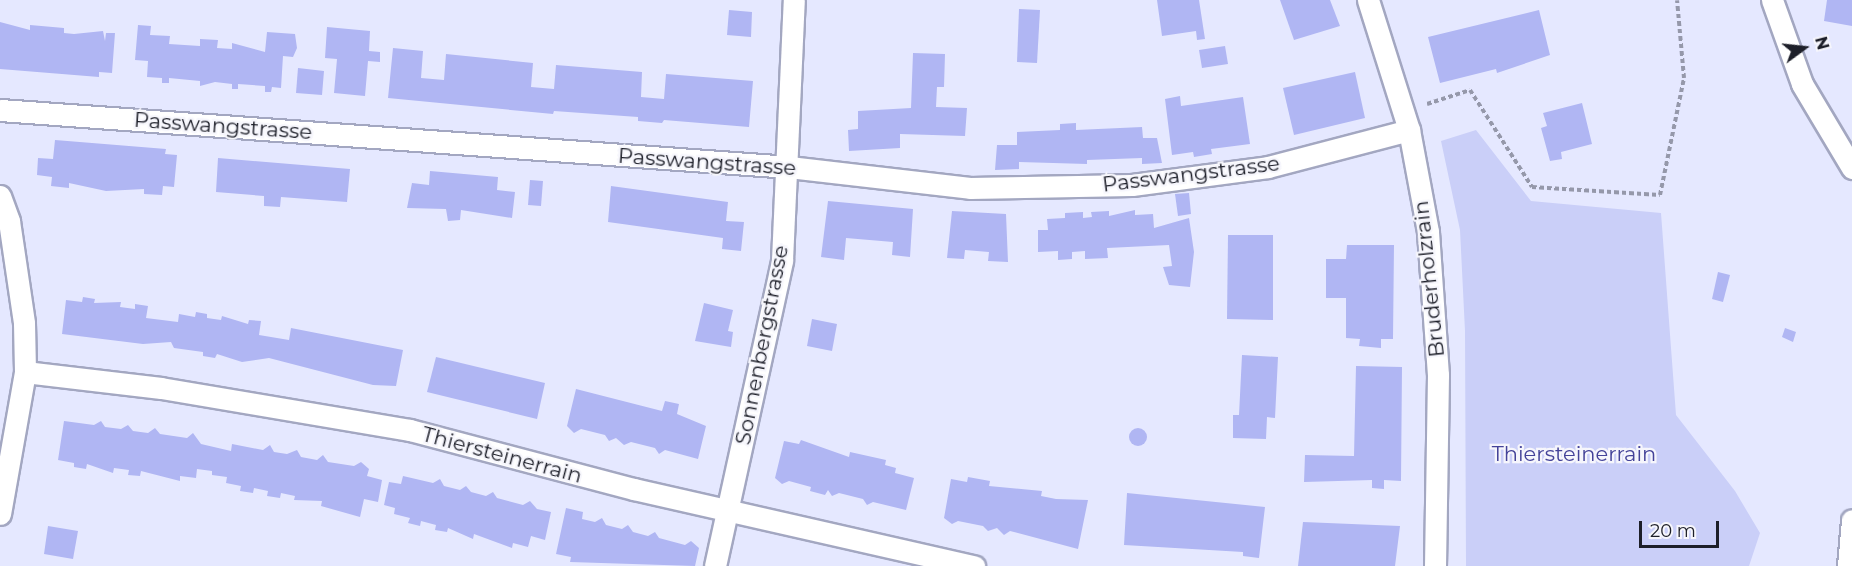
<!DOCTYPE html>
<html>
<head>
<meta charset="utf-8">
<style>
  body { margin:0 }
  #map { position:relative; width:1852px; height:566px; overflow:hidden; background:#e5e8ff; font-family:Montserrat,sans-serif }
  div>[style] { position:absolute }
  .green>* { inset:0; background:#cacff8 }
  .building>* { inset:0; background:#b0b6f3 }
  .round { border-radius:50% }
  .path>* { height:4px; margin-top:-2px; transform-origin:0; background:repeating-linear-gradient(90deg,#9598aa 0 4.5px,transparent 0 7.5px) }
  .roads { filter:drop-shadow(2px 0 #a3a7c1) drop-shadow(-2px 0 #a3a7c1) drop-shadow(0 2px #a3a7c1) drop-shadow(0 -2px #a3a7c1) }
  .street>* { height:21px; margin:-10.5px; padding:0 10.5px; transform-origin:10.5px; border-radius:10.5px; background:#fff }
  span { translate:-50% -50%; white-space:nowrap; text-align:center; line-height:1.15; -webkit-text-stroke:4.5px #f6f6fc; paint-order:stroke }
  .street-label { font-size:21px; color:#1d1f29 }
  .park-label { font-size:21px; color:#444399 }
  .north { position:absolute; left:1774px; top:18px; width:60px; height:60px; -webkit-text-stroke:4px #f6f6fc; paint-order:stroke; rotate:75deg; font-size:16px; font-weight:700; line-height:24px; text-align:center; color:#1d1f29 }
  .north::after { content:''; display:block; margin:auto; width:21px; height:27px; background:#1d1f29; clip-path:polygon(50% 0,100% 100%,50% 72%,0 100%) }
  .scale { position:absolute; left:1639px; top:521px; width:80px; height:27px; box-sizing:border-box; border:3px solid #1d1f29; border-top:0; padding-left:8px; font-size:18px; line-height:21px; white-space:nowrap; color:#1d1f29; -webkit-text-stroke:4px #f6f6fc; paint-order:stroke }
</style>
</head>
<body>
<div id="map">
  <div class="green">
    <i style="clip-path:polygon(1476px 130px,1531px 201px,1661px 213px,1676px 415px,1735px 491px,1760px 533px,1749px 566px,1466px 566px,1465px 331px,1460px 230px,1441px 141px)"></i>
  </div>
  <div class="building">
    <i style="clip-path:polygon(1157px 0,1199px 0,1205px 39px,1197px 40px,1196px 31px,1162px 36px)"></i>
    <i style="clip-path:polygon(1280px 0,1330px 0,1340px 26px,1294px 40px)"></i>
    <i style="clip-path:polygon(1827px 0,1852px 0,1852px 26px,1824px 21px)"></i>
    <i style="clip-path:polygon(1019px 9px,1040px 10px,1037px 63px,1017px 62px)"></i>
    <i style="clip-path:polygon(729px 10px,752px 12px,751px 37px,727px 35px)"></i>
    <i style="clip-path:polygon(1539px 10px,1550px 55px,1497px 73px,1496px 69px,1440px 83px,1428px 37px)"></i>
    <i style="clip-path:polygon(0 22px,30px 30px,30px 25px,64px 28px,64px 33px,74px 34px,103px 31px,105px 41px,106px 33px,115px 33px,112px 73px,99px 72px,99px 77px,0 69px)"></i>
    <i style="clip-path:polygon(138px 25px,151px 26px,150px 35px,170px 36px,169px 44px,200px 46px,200px 39px,218px 40px,217px 48px,232px 49px,232px 43px,265px 52px,267px 32px,295px 34px,297px 48px,293px 57px,283px 56px,281px 88px,272px 87px,271px 92px,265px 92px,265px 86px,238px 84px,238px 89px,232px 89px,232px 84px,215px 82px,200px 86px,200px 81px,169px 78px,169px 83px,162px 83px,162px 78px,147px 77px,148px 61px,135px 60px)"></i>
    <i style="clip-path:polygon(327px 27px,370px 31px,369px 51px,380px 52px,380px 62px,368px 61px,365px 96px,334px 93px,337px 59px,325px 58px)"></i>
    <i style="clip-path:polygon(1225px 46px,1228px 64px,1202px 68px,1199px 50px)"></i>
    <i style="clip-path:polygon(393px 48px,423px 51px,421px 78px,444px 80px,446px 54px,533px 63px,531px 87px,554px 89px,556px 65px,642px 72px,641px 97px,664px 99px,666px 74px,753px 81px,749px 127px,664px 120px,662px 123px,638px 121px,638px 117px,554px 111px,553px 114px,388px 98px)"></i>
    <i style="clip-path:polygon(913px 53px,945px 54px,944px 87px,937px 87px,936px 107px,967px 108px,965px 136px,900px 134px,900px 148px,849px 151px,848px 130px,858px 129px,858px 111px,911px 108px)"></i>
    <i style="clip-path:polygon(298px 68px,324px 71px,322px 95px,296px 93px)"></i>
    <i style="clip-path:polygon(1355px 72px,1365px 118px,1294px 135px,1283px 88px)"></i>
    <i style="clip-path:polygon(1180px 96px,1181px 106px,1243px 97px,1250px 144px,1211px 149px,1212px 154px,1194px 157px,1193px 152px,1172px 155px,1165px 99px)"></i>
    <i style="clip-path:polygon(1582px 103px,1592px 144px,1561px 152px,1562px 159px,1550px 161px,1541px 128px,1547px 126px,1543px 113px)"></i>
    <i style="clip-path:polygon(1076px 123px,1076px 130px,1142px 127px,1143px 138px,1157px 138px,1162px 163px,1142px 164px,1142px 158px,1087px 160px,1087px 164px,1019px 162px,1019px 169px,995px 170px,997px 145px,1017px 145px,1017px 132px,1060px 130px,1060px 124px)"></i>
    <i style="clip-path:polygon(55px 140px,166px 149px,165px 154px,177px 155px,174px 187px,163px 186px,162px 195px,144px 194px,144px 189px,106px 191px,69px 183px,69px 188px,51px 186px,52px 177px,37px 175px,38px 158px,53px 159px)"></i>
    <i style="clip-path:polygon(218px 158px,350px 169px,347px 202px,281px 197px,280px 207px,264px 206px,264px 196px,216px 192px)"></i>
    <i style="clip-path:polygon(430px 171px,498px 177px,497px 190px,515px 192px,512px 218px,461px 210px,460px 220px,448px 221px,446px 209px,407px 208px,412px 183px,429px 185px)"></i>
    <i style="clip-path:polygon(530px 180px,543px 181px,541px 206px,528px 205px)"></i>
    <i style="clip-path:polygon(611px 186px,728px 202px,726px 221px,744px 222px,741px 251px,722px 249px,723px 238px,608px 222px)"></i>
    <i style="clip-path:polygon(1189px 193px,1191px 214px,1178px 216px,1175px 194px)"></i>
    <i style="clip-path:polygon(828px 201px,913px 209px,910px 257px,892px 255px,893px 242px,846px 238px,844px 260px,821px 257px)"></i>
    <i style="clip-path:polygon(1135px 210px,1135px 215px,1153px 214px,1154px 228px,1189px 218px,1194px 252px,1190px 287px,1169px 285px,1163px 267px,1172px 266px,1169px 245px,1107px 248px,1108px 258px,1085px 259px,1085px 251px,1072px 252px,1072px 259px,1058px 260px,1058px 251px,1038px 252px,1038px 230px,1048px 230px,1047px 219px,1065px 218px,1065px 213px,1083px 212px,1083px 218px,1092px 217px,1091px 212px,1109px 211px,1109px 216px)"></i>
    <i style="clip-path:polygon(952px 211px,1006px 214px,1008px 262px,988px 261px,989px 252px,965px 250px,964px 259px,947px 258px)"></i>
    <i style="clip-path:polygon(1228px 235px,1273px 235px,1273px 320px,1227px 319px)"></i>
    <i style="clip-path:polygon(1347px 245px,1394px 245px,1393px 339px,1381px 339px,1381px 348px,1359px 346px,1360px 339px,1346px 338px,1346px 298px,1326px 298px,1326px 259px,1346px 259px)"></i>
    <i style="clip-path:polygon(1718px 272px,1730px 275px,1723px 302px,1712px 299px)"></i>
    <i style="clip-path:polygon(83px 297px,95px 299px,94px 303px,121px 302px,120px 307px,135px 309px,135px 304px,148px 306px,146px 318px,178px 322px,179px 314px,195px 317px,196px 312px,207px 314px,207px 318px,221px 320px,222px 316px,248px 324px,249px 320px,261px 321px,259px 335px,289px 340px,291px 328px,403px 350px,396px 386px,373px 385px,269px 358px,242px 362px,217px 354px,215px 358px,203px 356px,203px 352px,174px 348px,171px 342px,143px 344px,62px 334px,66px 300px,82px 302px)"></i>
    <i style="clip-path:polygon(704px 303px,733px 310px,728px 331px,733px 332px,731px 347px,695px 341px)"></i>
    <i style="clip-path:polygon(812px 319px,837px 324px,832px 351px,807px 346px)"></i>
    <i style="clip-path:polygon(1785px 328px,1796px 332px,1793px 342px,1782px 337px)"></i>
    <i style="clip-path:polygon(1242px 355px,1278px 357px,1275px 418px,1267px 417px,1266px 439px,1233px 438px,1233px 415px,1239px 415px)"></i>
    <i style="clip-path:polygon(436px 357px,545px 383px,537px 419px,427px 392px)"></i>
    <i style="clip-path:polygon(1356px 366px,1402px 367px,1401px 481px,1384px 480px,1384px 489px,1372px 488px,1372px 480px,1304px 482px,1305px 455px,1354px 456px)"></i>
    <i style="clip-path:polygon(576px 389px,662px 411px,665px 401px,679px 404px,677px 414px,706px 426px,698px 459px,665px 450px,659px 454px,655px 448px,631px 442px,624px 445px,616px 438px,609px 441px,605px 435px,581px 429px,574px 433px,567px 426px)"></i>
    <i style="clip-path:polygon(64px 421px,94px 425px,101px 421px,105px 427px,121px 429px,128px 425px,133px 431px,148px 433px,155px 428px,160px 434px,187px 438px,193px 433px,201px 444px,231px 451px,232px 444px,263px 450px,270px 445px,274px 452px,287px 454px,297px 450px,301px 457px,317px 460px,323px 455px,328px 462px,354px 466px,361px 462px,369px 469px,367px 476px,382px 480px,378px 502px,364px 499px,360px 517px,321px 506px,322px 501px,294px 500px,295px 496px,281px 493px,280px 498px,267px 496px,268px 491px,254px 488px,253px 493px,240px 491px,241px 486px,226px 483px,227px 477px,212px 475px,212px 471px,197px 469px,196px 478px,180px 476px,180px 481px,141px 471px,140px 476px,128px 475px,129px 470px,114px 468px,113px 473px,87px 464px,86px 469px,74px 467px,74px 463px,58px 460px)"></i>
    <i class="round" style="left:1129px;top:428px;width:18px;height:18px"></i>
    <i style="clip-path:polygon(801px 440px,849px 457px,850px 452px,886px 460px,885px 465px,896px 468px,895px 473px,914px 478px,906px 510px,873px 502px,867px 505px,863px 499px,839px 493px,832px 496px,828px 490px,825px 495px,810px 491px,811px 487px,789px 481px,782px 484px,775px 478px,784px 441px,799px 444px)"></i>
    <i style="clip-path:polygon(403px 476px,433px 483px,440px 479px,444px 486px,460px 490px,466px 486px,471px 492px,486px 496px,493px 492px,497px 498px,523px 505px,530px 501px,537px 509px,551px 512px,545px 540px,531px 536px,528px 547px,513px 543px,512px 548px,474px 534px,473px 539px,448px 528px,447px 532px,435px 530px,436px 525px,421px 521px,420px 526px,408px 523px,410px 518px,394px 514px,395px 508px,384px 505px,389px 482px,401px 484px)"></i>
    <i style="clip-path:polygon(968px 477px,990px 481px,989px 486px,1042px 491px,1041px 496px,1056px 499px,1088px 500px,1078px 549px,1010px 531px,1004px 535px,997px 528px,988px 531px,983px 526px,958px 521px,952px 524px,944px 518px,951px 479px,967px 482px)"></i>
    <i style="clip-path:polygon(1127px 493px,1265px 507px,1259px 558px,1243px 556px,1243px 552px,1124px 545px)"></i>
    <i style="clip-path:polygon(566px 508px,583px 512px,582px 519px,595px 522px,602px 518px,606px 525px,622px 529px,628px 525px,633px 532px,648px 536px,655px 532px,659px 538px,685px 545px,691px 541px,699px 548px,695px 566px,570px 562px,571px 557px,556px 554px)"></i>
    <i style="clip-path:polygon(1303px 522px,1400px 526px,1395px 566px,1298px 566px)"></i>
    <i style="clip-path:polygon(48px 526px,78px 531px,73px 559px,44px 554px)"></i>
  </div>
  <div class="path">
    <i style="left:1427px;top:104px;width:45px;rotate:-18deg"></i>
    <i style="left:1470px;top:90px;width:115px;rotate:57.4deg"></i>
    <i style="left:1532px;top:187px;width:128px;rotate:3.6deg"></i>
    <i style="left:1660px;top:195px;width:119px;rotate:-78.4deg"></i>
    <i style="left:1684px;top:78px;width:78px;rotate:-95.1deg"></i>
  </div>
  <div class="roads">
    <div class="street">
      <i style="left:1368px;top:0;width:136px;rotate:72.5deg"></i>
      <i style="left:1409px;top:130px;width:104px;rotate:79.4deg"></i>
      <i style="left:1428px;top:232px;width:143px;rotate:86deg"></i>
      <i style="left:1438px;top:375px;width:191px;rotate:90.9deg"></i>
      <i style="left:1772px;top:0;width:89px;rotate:70.3deg"></i>
      <i style="left:1802px;top:84px;width:98px;rotate:59.2deg"></i>
      <i style="left:0;top:110px;width:791px;rotate:4.13deg"></i>
      <i style="left:789px;top:167px;width:182px;rotate:6.6deg"></i>
      <i style="left:970px;top:188px;width:162px;rotate:-1.1deg"></i>
      <i style="left:1132px;top:185px;width:137px;rotate:-7.5deg"></i>
      <i style="left:1268px;top:167px;width:146px;rotate:-14.7deg"></i>
      <i style="left:0;top:196px;width:27px;rotate:70deg"></i>
      <i style="left:9px;top:221px;width:103px;rotate:81.6deg"></i>
      <i style="left:24px;top:323px;width:49px;rotate:88.8deg"></i>
      <i style="left:25px;top:372px;width:144px;rotate:100deg"></i>
      <i style="left:25px;top:372px;width:137px;rotate:6.7deg"></i>
      <i style="left:161px;top:388px;width:253px;rotate:9.6deg"></i>
      <i style="left:410px;top:430px;width:232px;rotate:14.8deg"></i>
      <i style="left:634px;top:489px;width:349px;rotate:12.8deg"></i>
      <i style="left:715px;top:566px;width:313px;rotate:-77.6deg"></i>
      <i style="left:782px;top:260px;width:260px;rotate:-87.4deg"></i>
      <i style="left:1848px;top:566px;width:46px;rotate:-85deg"></i>
    </div>
  </div>
  <div class="street-label">
    <span style="left:223px;top:126px;rotate:4deg">Passwangstrasse</span>
    <span style="left:707px;top:162px;rotate:4deg">Passwangstrasse</span>
    <span style="left:1191px;top:174px;rotate:-7deg">Passwangstrasse</span>
    <span style="left:1429px;top:279px;rotate:-96deg">Bruderholzrain</span>
    <span style="left:762px;top:345px;rotate:-79deg">Sonnenbergstrasse</span>
    <span style="left:502px;top:455px;rotate:15deg">Thiersteinerrain</span>
  </div>
  <div class="park-label">
    <span style="left:1574px;top:454px">Thiersteinerrain</span>
  </div>
  <div class="north">N</div>
  <div class="scale">20 m</div>
</div>
</body>
</html>
